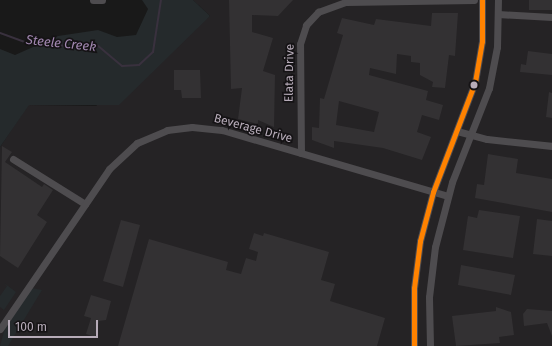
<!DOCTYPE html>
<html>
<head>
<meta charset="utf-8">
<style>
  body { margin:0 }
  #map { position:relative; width:552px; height:346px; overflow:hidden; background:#191919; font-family:"Fira Sans",sans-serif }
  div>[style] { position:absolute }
  .built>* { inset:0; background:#252325 }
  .green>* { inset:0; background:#252a2c }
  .stream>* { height:2px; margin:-1px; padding:0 1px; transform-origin:1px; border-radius:1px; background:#39313e }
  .building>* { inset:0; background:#333133 }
  .minor>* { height:7px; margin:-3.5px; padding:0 3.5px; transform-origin:3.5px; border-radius:3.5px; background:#4e4c4f }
  .bus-1>* { height:5px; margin:-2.5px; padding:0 2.5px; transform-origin:2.5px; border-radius:2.5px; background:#ff8200 }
  .dots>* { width:11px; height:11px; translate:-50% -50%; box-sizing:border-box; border:2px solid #151315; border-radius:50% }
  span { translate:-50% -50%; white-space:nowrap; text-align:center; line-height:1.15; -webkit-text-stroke:3.5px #151315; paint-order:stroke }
  .street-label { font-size:12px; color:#b7acb9 }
  .water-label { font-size:13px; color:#a187b0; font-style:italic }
  .scale { position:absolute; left:8px; top:320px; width:90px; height:18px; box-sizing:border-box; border:2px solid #b7acb9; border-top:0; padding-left:5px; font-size:12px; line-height:14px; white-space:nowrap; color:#b7acb9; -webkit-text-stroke:3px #151315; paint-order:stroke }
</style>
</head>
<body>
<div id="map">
  <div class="built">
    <i style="clip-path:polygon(193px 0,552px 0,552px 346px,0 346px,0 147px,28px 105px,96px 106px,210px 16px)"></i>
  </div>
  <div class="green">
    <i style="clip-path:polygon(142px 0,193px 0,210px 16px,119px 105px,29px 105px,0 147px,0 49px,15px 55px,58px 36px,98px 30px,117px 37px,136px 35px,148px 9px)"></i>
    <i style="clip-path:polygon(4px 283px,16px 292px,4px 310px,0 307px,0 296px,7px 286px)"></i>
    <i style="clip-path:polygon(32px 288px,42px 290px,8px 346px,0 346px,5px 328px)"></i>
  </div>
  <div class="stream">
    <i style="left:0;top:33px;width:30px;rotate:20deg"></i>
    <i style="left:28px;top:43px;width:25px"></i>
    <i style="left:53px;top:43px;width:16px;rotate:15deg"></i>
    <i style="left:68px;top:47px;width:29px;rotate:-4deg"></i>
    <i style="left:97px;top:45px;width:33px;rotate:40deg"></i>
    <i style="left:122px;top:66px;width:17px;rotate:-3deg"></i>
    <i style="left:139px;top:65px;width:19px;rotate:-43deg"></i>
    <i style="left:153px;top:52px;width:53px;rotate:-81.3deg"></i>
  </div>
  <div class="building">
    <i style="clip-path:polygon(229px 0,293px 0,278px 16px,252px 15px,252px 32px,273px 38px,263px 71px,275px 75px,274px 127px,258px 120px,258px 124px,238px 119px,242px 88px,231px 89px)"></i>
    <i style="clip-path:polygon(529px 0,552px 0,552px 10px,529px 10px)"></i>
    <i style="clip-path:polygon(evenodd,432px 13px,458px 13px,455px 56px,449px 55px,445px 88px,432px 87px,433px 82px,420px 75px,420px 63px,411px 62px,411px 56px,397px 54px,396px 74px,370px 68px,369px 75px,428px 91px,426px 100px,443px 105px,439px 120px,422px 115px,417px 132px,431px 137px,422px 160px,383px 148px,334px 141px,334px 148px,312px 140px,312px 127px,319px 128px,320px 98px,324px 99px,343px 35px,337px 33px,342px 18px,374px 25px,376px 19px,431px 26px,432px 13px,339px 101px,379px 112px,374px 132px,336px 125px,339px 101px)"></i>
    <i style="clip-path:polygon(528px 51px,552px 54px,552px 75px,520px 72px,521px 64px,526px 65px)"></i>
    <i style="clip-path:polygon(174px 70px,200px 70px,201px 98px,182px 98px,181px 90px,174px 90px)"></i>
    <i style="clip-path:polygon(549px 92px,552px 93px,552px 118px,546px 117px)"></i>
    <i style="clip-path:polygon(2px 146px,12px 152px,5px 162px,42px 187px,44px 184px,53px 190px,37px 215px,47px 222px,18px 268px,0 256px)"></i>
    <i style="clip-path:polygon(488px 154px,518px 159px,516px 173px,552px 179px,552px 212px,475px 198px,477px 184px,484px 185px)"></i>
    <i style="clip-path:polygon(479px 210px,520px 216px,513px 258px,463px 250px,468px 216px,477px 218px)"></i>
    <i style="clip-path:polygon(537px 219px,552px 221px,552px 256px,533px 254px)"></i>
    <i style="clip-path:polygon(121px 220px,140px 225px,123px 287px,103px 281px)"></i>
    <i style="clip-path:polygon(254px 233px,263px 236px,264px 233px,329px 252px,321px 280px,335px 284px,330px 301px,385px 318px,377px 346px,118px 346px,149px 239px,228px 262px,226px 270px,241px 274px,246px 258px,256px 261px,258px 252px,249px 249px)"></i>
    <i style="clip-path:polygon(461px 265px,515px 275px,511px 295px,458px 285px)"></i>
    <i style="clip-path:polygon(91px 295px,111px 301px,106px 320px,99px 321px,95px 337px,86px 334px,91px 318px,84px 316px)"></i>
    <i style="clip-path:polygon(496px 307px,511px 312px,514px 335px,499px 337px,500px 343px,456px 346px,452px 316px,496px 311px)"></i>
    <i style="clip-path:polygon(527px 309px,552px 311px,552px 336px,547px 323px,524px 326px,523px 314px)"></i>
  </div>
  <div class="minor">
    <i style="left:93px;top:0;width:9px"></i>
    <i style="left:498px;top:14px;width:54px;rotate:3.2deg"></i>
    <i style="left:457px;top:131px;width:31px;rotate:15deg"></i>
    <i style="left:487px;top:139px;width:65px;rotate:6.1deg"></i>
    <i style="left:301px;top:153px;width:109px;rotate:-90.5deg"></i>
    <i style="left:300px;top:44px;width:20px;rotate:-72deg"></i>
    <i style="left:306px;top:25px;width:18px;rotate:-47deg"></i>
    <i style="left:318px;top:12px;width:30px;rotate:-20deg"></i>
    <i style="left:346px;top:2px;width:128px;rotate:-0.9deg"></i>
    <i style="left:13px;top:159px;width:85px;rotate:32deg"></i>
    <i style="left:0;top:329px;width:194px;rotate:-55.7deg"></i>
    <i style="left:109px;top:169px;width:38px;rotate:-43deg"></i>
    <i style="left:137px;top:143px;width:33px;rotate:-23deg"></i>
    <i style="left:167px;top:130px;width:25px;rotate:-7deg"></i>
    <i style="left:192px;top:127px;width:30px;rotate:6deg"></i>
    <i style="left:222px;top:130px;width:235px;rotate:16.3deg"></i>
    <i style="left:414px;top:346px;width:58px;rotate:-90deg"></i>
    <i style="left:414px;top:288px;width:47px;rotate:-82.7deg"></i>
    <i style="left:420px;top:241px;width:51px;rotate:-75.1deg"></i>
    <i style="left:433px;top:192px;width:118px;rotate:-69.1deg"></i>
    <i style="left:475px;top:82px;width:42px;rotate:-80.3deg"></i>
    <i style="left:482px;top:41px;width:41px;rotate:-90deg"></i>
    <i style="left:430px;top:346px;width:49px;rotate:-91.2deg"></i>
    <i style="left:429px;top:297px;width:50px;rotate:-83.2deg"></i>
    <i style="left:435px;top:247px;width:67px;rotate:-75.3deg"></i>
    <i style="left:452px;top:182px;width:101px;rotate:-68.5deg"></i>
    <i style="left:489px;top:88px;width:42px;rotate:-79deg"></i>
    <i style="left:497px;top:47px;width:47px;rotate:-88.8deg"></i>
  </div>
  <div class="bus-1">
    <i style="left:414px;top:346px;width:58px;rotate:-90deg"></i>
    <i style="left:414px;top:288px;width:47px;rotate:-82.7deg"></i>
    <i style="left:420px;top:241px;width:51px;rotate:-75.1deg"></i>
    <i style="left:433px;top:192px;width:118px;rotate:-69.1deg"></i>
    <i style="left:475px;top:82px;width:42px;rotate:-80.3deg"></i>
    <i style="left:482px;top:41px;width:41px;rotate:-90deg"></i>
  </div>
  <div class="dots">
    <i style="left:474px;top:85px;background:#b7acb9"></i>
  </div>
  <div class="street-label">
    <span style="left:290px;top:73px;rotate:-89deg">Elata Drive</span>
    <span style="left:253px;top:129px;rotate:15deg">Beverage Drive</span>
  </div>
  <div class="water-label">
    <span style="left:61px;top:44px;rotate:6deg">Steele Creek</span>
  </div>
  <div class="scale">100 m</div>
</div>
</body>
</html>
